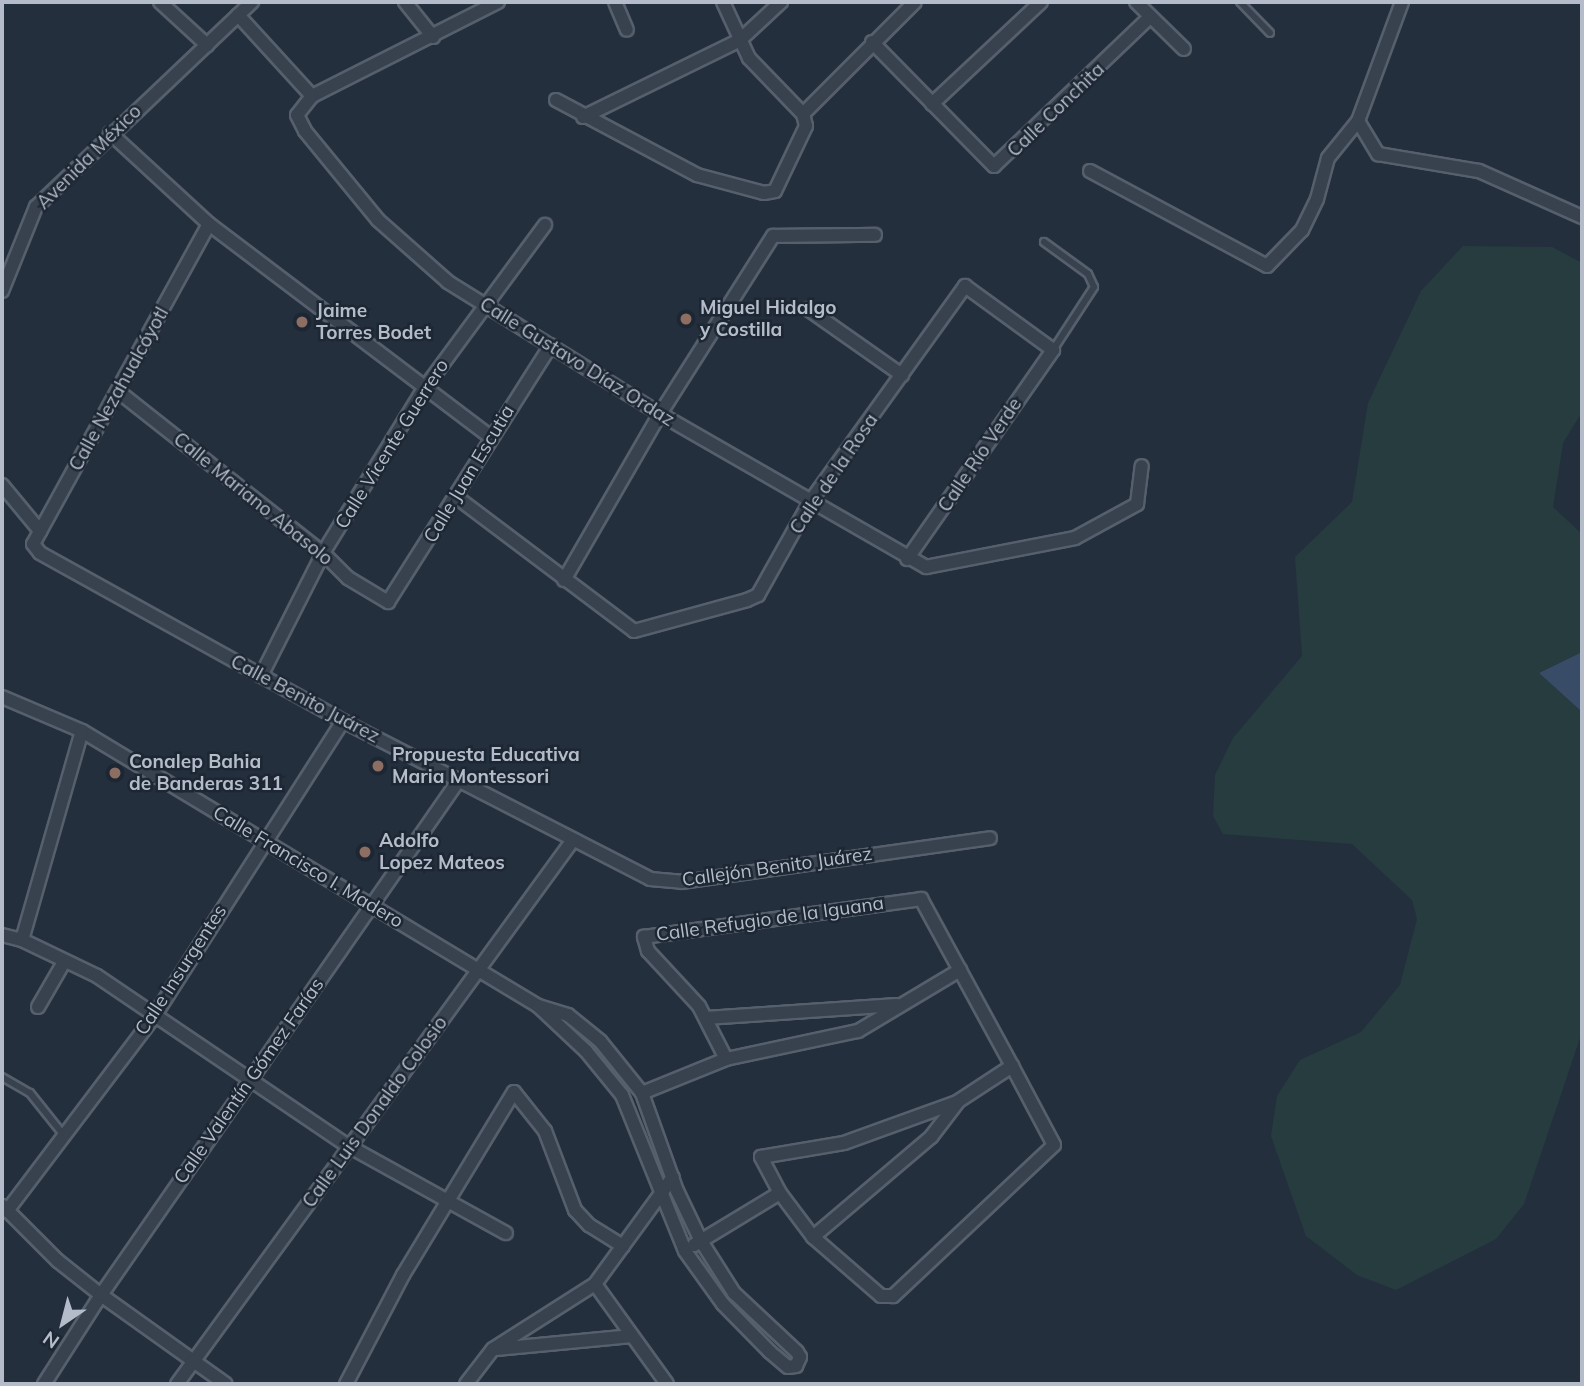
<!DOCTYPE html>
<html>
<head>
<meta charset="utf-8">
<style>
  body { margin:0 }
  #map { position:relative; width:1584px; height:1386px; overflow:hidden; background:#242f3e; font-family:Mulish,sans-serif }
  div>[style] { position:absolute }
  .green>* { inset:0; background:#263c3f }
  .water>* { inset:0; background:#394c67 }
  .roads { filter:drop-shadow(2px 0 #565f6c) drop-shadow(-2px 0 #565f6c) drop-shadow(0 2px #565f6c) drop-shadow(0 -2px #565f6c) }
  .lane>* { height:6px; margin:-3px; padding:0 3px; transform-origin:3px; border-radius:3px; background:#38414e }
  .street>* { height:12px; margin:-6px; padding:0 6px; transform-origin:6px; border-radius:6px; background:#38414e }
  .dots>* { width:19px; height:19px; translate:-50% -50%; box-sizing:border-box; border:4px solid #1d2633; border-radius:50% }
  span { translate:-50% -50%; white-space:nowrap; text-align:center; line-height:1.15; -webkit-text-stroke:5px #1d2633; paint-order:stroke }
  .street-label { font-size:19px; color:#b4bcc9 }
  .poi-label { font-size:19px; color:#b4bcc9; font-weight:700 }
  .left { translate:0 -50%; text-align:left }
  .frame { position:absolute; inset:0; border:4px solid #b4bcc9; pointer-events:none }
  .north { position:absolute; left:28px; top:1288px; width:70px; height:70px; -webkit-text-stroke:5px #1d2633; paint-order:stroke; rotate:215deg; font-size:19px; font-weight:700; line-height:28px; text-align:center; color:#b4bcc9 }
  .north::after { content:''; display:block; margin:auto; width:24px; height:32px; background:#b4bcc9; clip-path:polygon(50% 0,100% 100%,50% 72%,0 100%) }
</style>
</head>
<body>
<div id="map">
  <div class="green">
    <i style="clip-path:polygon(1463px 246px,1552px 247px,1582px 263px,1582px 412px,1563px 443px,1553px 507px,1582px 534px,1582px 652px,1539px 673px,1582px 712px,1582px 1032px,1524px 1204px,1496px 1239px,1396px 1290px,1357px 1275px,1306px 1236px,1271px 1136px,1277px 1096px,1300px 1060px,1361px 1032px,1400px 985px,1417px 919px,1412px 900px,1352px 844px,1223px 834px,1213px 816px,1215px 775px,1233px 738px,1302px 656px,1295px 557px,1352px 502px,1368px 403px,1421px 291px)"></i>
  </div>
  <div class="water">
    <i style="clip-path:polygon(1582px 652px,1582px 712px,1539px 673px)"></i>
  </div>
  <div class="roads">
    <div class="lane">
      <i style="left:1240px;top:2px;width:43px;rotate:45.9deg"></i>
      <i style="left:1044px;top:242px;width:54px;rotate:36deg"></i>
      <i style="left:1088px;top:274px;width:14px;rotate:65deg"></i>
      <i style="left:1094px;top:287px;width:75px;rotate:123.1deg"></i>
      <i style="left:2px;top:1077px;width:32px;rotate:30deg"></i>
      <i style="left:30px;top:1093px;width:51px;rotate:51.3deg"></i>
    </div>
    <div class="street">
      <i style="left:160px;top:2px;width:64px;rotate:42.5deg"></i>
      <i style="left:405px;top:2px;width:45px;rotate:51.3deg"></i>
      <i style="left:498px;top:2px;width:208px;rotate:153.2deg"></i>
      <i style="left:312px;top:96px;width:24px;rotate:128deg"></i>
      <i style="left:297px;top:115px;width:18px;rotate:63deg"></i>
      <i style="left:305px;top:131px;width:115px;rotate:50.6deg"></i>
      <i style="left:378px;top:220px;width:94px;rotate:41.5deg"></i>
      <i style="left:448px;top:282px;width:250px;rotate:31.9deg"></i>
      <i style="left:660px;top:414px;width:307px;rotate:29.9deg"></i>
      <i style="left:926px;top:567px;width:152px;rotate:-11deg"></i>
      <i style="left:1075px;top:538px;width:71px;rotate:-28.7deg"></i>
      <i style="left:1137px;top:504px;width:38px;rotate:-83deg"></i>
      <i style="left:615px;top:2px;width:30px;rotate:67deg"></i>
      <i style="left:1136px;top:2px;width:67px;rotate:44.4deg"></i>
      <i style="left:238px;top:15px;width:110px;rotate:47.6deg"></i>
      <i style="left:872px;top:42px;width:174px;rotate:45.5deg"></i>
      <i style="left:994px;top:166px;width:216px;rotate:-43.7deg"></i>
      <i style="left:556px;top:100px;width:160px;rotate:28deg"></i>
      <i style="left:697px;top:175px;width:69px;rotate:15deg"></i>
      <i style="left:764px;top:193px;width:11px;rotate:-10deg"></i>
      <i style="left:775px;top:191px;width:72px;rotate:-64.5deg"></i>
      <i style="left:806px;top:126px;width:12px;rotate:-104deg"></i>
      <i style="left:803px;top:114px;width:78px;rotate:-134deg"></i>
      <i style="left:749px;top:58px;width:62px;rotate:-114.9deg"></i>
      <i style="left:932px;top:104px;width:149px;rotate:-43.1deg"></i>
      <i style="left:803px;top:114px;width:158px;rotate:-45deg"></i>
      <i style="left:583px;top:117px;width:175px;rotate:-26.1deg"></i>
      <i style="left:740px;top:40px;width:56px;rotate:-42.8deg"></i>
      <i style="left:1358px;top:121px;width:39px;rotate:59deg"></i>
      <i style="left:1378px;top:154px;width:102px;rotate:9.6deg"></i>
      <i style="left:1479px;top:171px;width:113px;rotate:24.1deg"></i>
      <i style="left:110px;top:133px;width:134px;rotate:42.6deg"></i>
      <i style="left:209px;top:224px;width:351px;rotate:37.1deg"></i>
      <i style="left:1090px;top:171px;width:201px;rotate:28.2deg"></i>
      <i style="left:1267px;top:266px;width:50px;rotate:-45.8deg"></i>
      <i style="left:1302px;top:230px;width:34px;rotate:-64deg"></i>
      <i style="left:1317px;top:199px;width:42px;rotate:-75deg"></i>
      <i style="left:1328px;top:158px;width:48px;rotate:-51deg"></i>
      <i style="left:1358px;top:121px;width:127px;rotate:-69.7deg"></i>
      <i style="left:209px;top:224px;width:365px;rotate:118.8deg"></i>
      <i style="left:33px;top:544px;width:11px;rotate:52deg"></i>
      <i style="left:40px;top:553px;width:346px;rotate:29deg"></i>
      <i style="left:343px;top:721px;width:345px;rotate:27.2deg"></i>
      <i style="left:650px;top:879px;width:32px;rotate:5deg"></i>
      <i style="left:682px;top:882px;width:311px;rotate:-8.1deg"></i>
      <i style="left:2px;top:291px;width:91px;rotate:-68deg"></i>
      <i style="left:36px;top:207px;width:298px;rotate:-43.5deg"></i>
      <i style="left:808px;top:309px;width:115px;rotate:35.1deg"></i>
      <i style="left:119px;top:392px;width:260px;rotate:38.3deg"></i>
      <i style="left:323px;top:553px;width:35px;rotate:45deg"></i>
      <i style="left:348px;top:578px;width:47px;rotate:31deg"></i>
      <i style="left:388px;top:602px;width:304px;rotate:-57.6deg"></i>
      <i style="left:2px;top:485px;width:60px;rotate:50.4deg"></i>
      <i style="left:455px;top:496px;width:224px;rotate:37deg"></i>
      <i style="left:634px;top:631px;width:117px;rotate:-15.3deg"></i>
      <i style="left:747px;top:600px;width:12px;rotate:-24deg"></i>
      <i style="left:758px;top:595px;width:107px;rotate:-60.8deg"></i>
      <i style="left:810px;top:502px;width:266px;rotate:-54.3deg"></i>
      <i style="left:965px;top:286px;width:109px;rotate:36deg"></i>
      <i style="left:1053px;top:350px;width:255px;rotate:124.9deg"></i>
      <i style="left:564px;top:580px;width:192px;rotate:-60deg"></i>
      <i style="left:660px;top:414px;width:211px;rotate:-57.6deg"></i>
      <i style="left:773px;top:236px;width:102px;rotate:-0.6deg"></i>
      <i style="left:261px;top:676px;width:138px;rotate:-63.2deg"></i>
      <i style="left:323px;top:553px;width:193px;rotate:-58.4deg"></i>
      <i style="left:424px;top:389px;width:204px;rotate:-53.6deg"></i>
      <i style="left:2px;top:697px;width:87px;rotate:23deg"></i>
      <i style="left:82px;top:731px;width:533px;rotate:31.09deg"></i>
      <i style="left:538px;top:1006px;width:66px;rotate:43.2deg"></i>
      <i style="left:586px;top:1051px;width:57px;rotate:50.7deg"></i>
      <i style="left:622px;top:1095px;width:168px;rotate:68deg"></i>
      <i style="left:685px;top:1251px;width:65px;rotate:54.4deg"></i>
      <i style="left:723px;top:1304px;width:67px;rotate:45.6deg"></i>
      <i style="left:770px;top:1352px;width:23px;rotate:40deg"></i>
      <i style="left:788px;top:1367px;width:8px;rotate:-7deg"></i>
      <i style="left:796px;top:1366px;width:10px;rotate:-66deg"></i>
      <i style="left:800px;top:1357px;width:6px;rotate:-121deg"></i>
      <i style="left:797px;top:1352px;width:86px;rotate:-136.9deg"></i>
      <i style="left:734px;top:1293px;width:62px;rotate:-122.4deg"></i>
      <i style="left:701px;top:1241px;width:55px;rotate:-115.6deg"></i>
      <i style="left:677px;top:1191px;width:104px;rotate:-109.7deg"></i>
      <i style="left:642px;top:1093px;width:67px;rotate:-128.9deg"></i>
      <i style="left:600px;top:1041px;width:41px;rotate:-140.9deg"></i>
      <i style="left:568px;top:1015px;width:31px;rotate:-163deg"></i>
      <i style="left:2px;top:935px;width:21px;rotate:14deg"></i>
      <i style="left:22px;top:940px;width:83px;rotate:25.6deg"></i>
      <i style="left:97px;top:976px;width:305px;rotate:34.1deg"></i>
      <i style="left:350px;top:1147px;width:178px;rotate:28.9deg"></i>
      <i style="left:22px;top:940px;width:217px;rotate:-74deg"></i>
      <i style="left:38px;top:1007px;width:52px;rotate:-60deg"></i>
      <i style="left:706px;top:1018px;width:191px;rotate:-3.9deg"></i>
      <i style="left:726px;top:1059px;width:59px;rotate:-117deg"></i>
      <i style="left:699px;top:1006px;width:75px;rotate:-132.8deg"></i>
      <i style="left:648px;top:951px;width:15px;rotate:-106deg"></i>
      <i style="left:644px;top:937px;width:280px;rotate:-7.8deg"></i>
      <i style="left:921px;top:899px;width:190px;rotate:61.4deg"></i>
      <i style="left:1012px;top:1066px;width:89px;rotate:62deg"></i>
      <i style="left:1054px;top:1145px;width:221px;rotate:136.8deg"></i>
      <i style="left:893px;top:1296px;width:12px;rotate:180deg"></i>
      <i style="left:881px;top:1296px;width:90px;rotate:-139.1deg"></i>
      <i style="left:813px;top:1237px;width:55px;rotate:-126.9deg"></i>
      <i style="left:780px;top:1193px;width:41px;rotate:-117.8deg"></i>
      <i style="left:761px;top:1157px;width:84px;rotate:-9.6deg"></i>
      <i style="left:844px;top:1143px;width:120px;rotate:-19.9deg"></i>
      <i style="left:957px;top:1102px;width:66px;rotate:-33.2deg"></i>
      <i style="left:642px;top:1093px;width:91px;rotate:-22deg"></i>
      <i style="left:726px;top:1059px;width:135px;rotate:-12deg"></i>
      <i style="left:858px;top:1031px;width:119px;rotate:-30.9deg"></i>
      <i style="left:3px;top:1206px;width:78px;rotate:45deg"></i>
      <i style="left:58px;top:1261px;width:55px;rotate:38.3deg"></i>
      <i style="left:101px;top:1295px;width:153px;rotate:35.5deg"></i>
      <i style="left:7px;top:1211px;width:246px;rotate:-52.9deg"></i>
      <i style="left:155px;top:1015px;width:349px;rotate:-57.4deg"></i>
      <i style="left:813px;top:1237px;width:155px;rotate:-40.3deg"></i>
      <i style="left:931px;top:1137px;width:43px;rotate:-52.6deg"></i>
      <i style="left:694px;top:1245px;width:100px;rotate:-31.2deg"></i>
      <i style="left:595px;top:1284px;width:123px;rotate:54.2deg"></i>
      <i style="left:497px;top:1349px;width:135px;rotate:-5.5deg"></i>
      <i style="left:44px;top:1384px;width:106px;rotate:-57.4deg"></i>
      <i style="left:101px;top:1295px;width:627px;rotate:-55.2deg"></i>
      <i style="left:177px;top:1384px;width:673px;rotate:-53.95deg"></i>
      <i style="left:346px;top:1384px;width:123px;rotate:-62.4deg"></i>
      <i style="left:403px;top:1275px;width:214px;rotate:-58.8deg"></i>
      <i style="left:514px;top:1092px;width:50px;rotate:51.5deg"></i>
      <i style="left:545px;top:1131px;width:85px;rotate:69.2deg"></i>
      <i style="left:575px;top:1210px;width:21px;rotate:47deg"></i>
      <i style="left:589px;top:1225px;width:40px;rotate:32deg"></i>
      <i style="left:466px;top:1384px;width:44px;rotate:-52.4deg"></i>
      <i style="left:493px;top:1349px;width:121px;rotate:-32.5deg"></i>
      <i style="left:595px;top:1284px;width:132px;rotate:-53.9deg"></i>
    </div>
  </div>
  <div class="dots">
    <i style="left:686px;top:319px;background:#8d6e63"></i>
    <i style="left:302px;top:322px;background:#8d6e63"></i>
    <i style="left:378px;top:766px;background:#8d6e63"></i>
    <i style="left:115px;top:773px;background:#8d6e63"></i>
    <i style="left:365px;top:852px;background:#8d6e63"></i>
  </div>
  <div class="street-label">
    <span style="left:1056px;top:110px;rotate:-44deg">Calle Conchita</span>
    <span style="left:89px;top:157px;rotate:-45deg">Avenida México</span>
    <span style="left:577px;top:362px;rotate:32deg">Calle Gustavo Díaz Ordaz</span>
    <span style="left:119px;top:389px;rotate:-61deg">Calle Nezahualcóyotl</span>
    <span style="left:392px;top:444px;rotate:-58deg">Calle Vicente Guerrero</span>
    <span style="left:980px;top:455px;rotate:-56deg">Calle Río Verde</span>
    <span style="left:469px;top:474px;rotate:-59deg">Calle Juan Escutia</span>
    <span style="left:834px;top:474px;rotate:-56deg">Calle de la Rosa</span>
    <span style="left:253px;top:499px;rotate:39deg">Calle Mariano Abasolo</span>
    <span style="left:305px;top:699px;rotate:28deg">Calle Benito Juárez</span>
    <span style="left:308px;top:867px;rotate:31deg">Calle Francisco I. Madero</span>
    <span style="left:777px;top:867px;rotate:-8deg">Callejón Benito Juárez</span>
    <span style="left:770px;top:919px;rotate:-8deg">Calle Refugio de la Iguana</span>
    <span style="left:181px;top:970px;rotate:-57deg">Calle Insurgentes</span>
    <span style="left:249px;top:1081px;rotate:-55deg">Calle Valentín Gómez Farías</span>
    <span style="left:375px;top:1112px;rotate:-54deg">Calle Luis Donaldo Colosio</span>
  </div>
  <div class="poi-label">
    <span class="left" style="left:700px;top:319px">Miguel Hidalgo<br>y Costilla</span>
    <span class="left" style="left:316px;top:322px">Jaime<br>Torres Bodet</span>
    <span class="left" style="left:392px;top:766px">Propuesta Educativa<br>Maria Montessori</span>
    <span class="left" style="left:129px;top:773px">Conalep Bahia<br>de Banderas 311</span>
    <span class="left" style="left:379px;top:852px">Adolfo<br>Lopez Mateos</span>
  </div>
  <div class="frame"></div>
  <div class="north">N</div>
</div>
</body>
</html>
